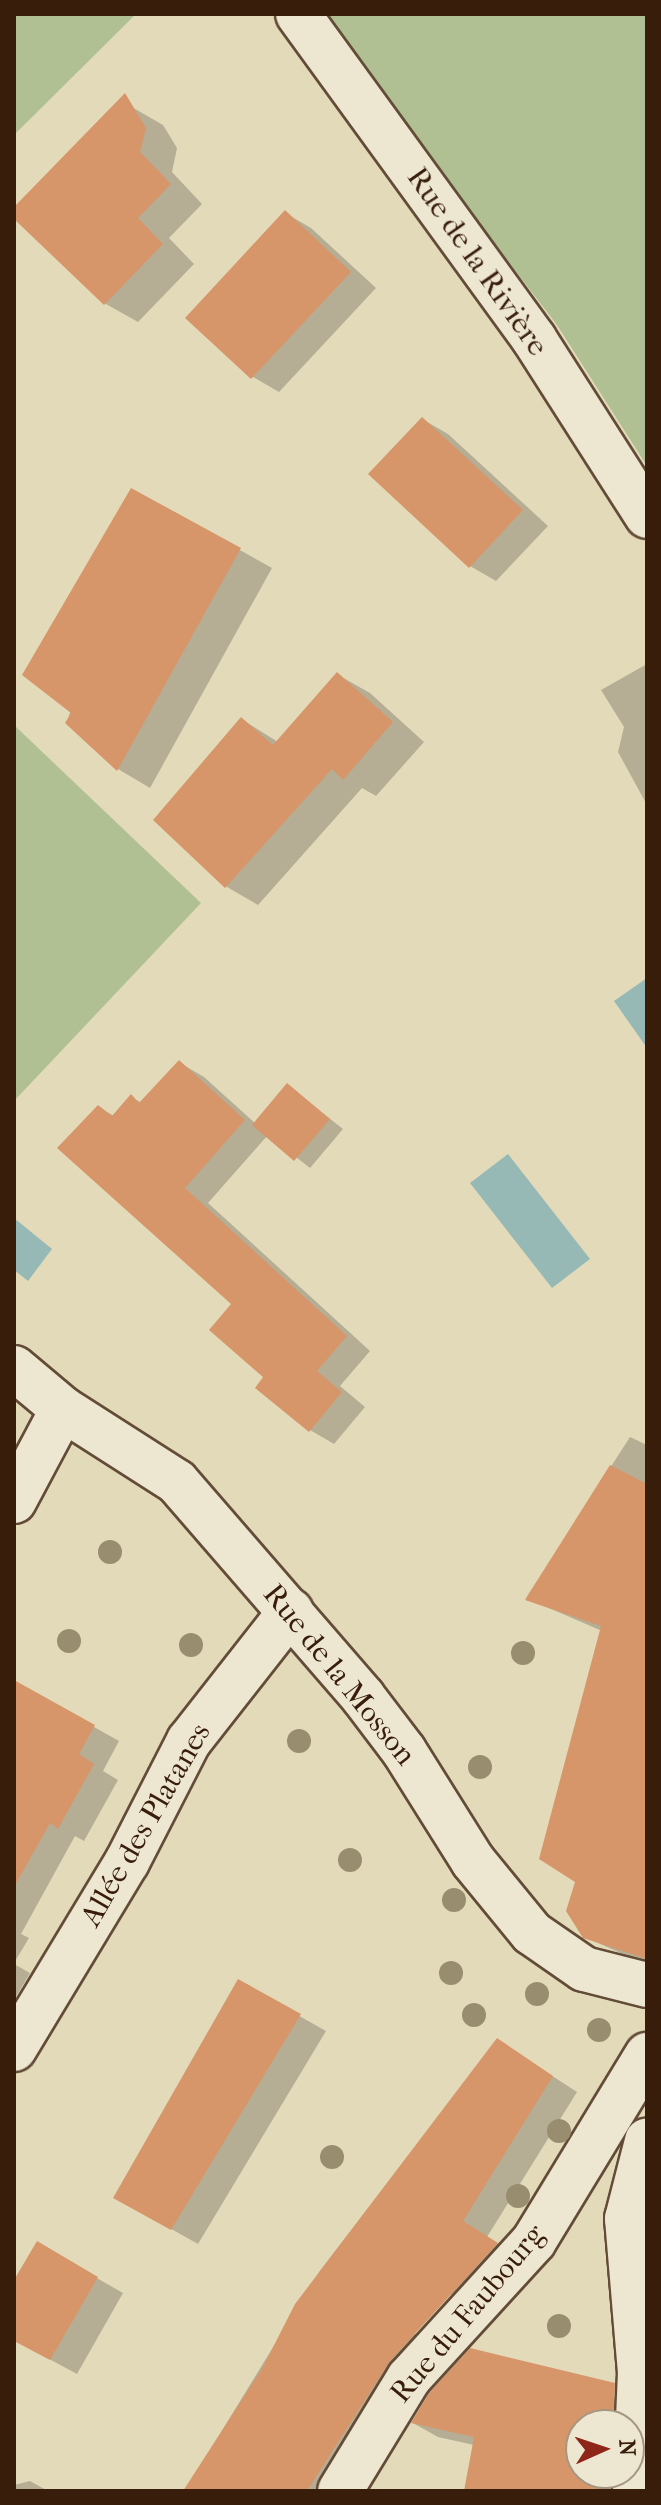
<!DOCTYPE html>
<html>
<head>
<meta charset="utf-8">
<style>
  body { margin:0 }
  #map { position:relative; width:661px; height:2505px; overflow:hidden; background:#e3daba; font-family:"IM FELL French Canon",serif }
  div>[style] { position:absolute }
  .green>* { inset:0; background:#b0c092 }
  .water>* { inset:0; background:#96b9b6 }
  .shadow>* { inset:0; background:#0003 }
  .building>* { inset:0; background:#d7956a }
  .roads { filter:drop-shadow(2px 0 #634c37) drop-shadow(-2px 0 #634c37) drop-shadow(0 2px #634c37) drop-shadow(0 -2px #634c37) }
  .minor>* { height:44px; margin:-22px; padding:0 22px; transform-origin:22px; border-radius:22px; background:#ede7d2 }
  .trees>* { width:24px; height:24px; margin:-12px; border-radius:50%; background:#998d70 }
  span { translate:-50% -50%; white-space:nowrap; text-align:center; line-height:1.15; -webkit-text-stroke:8px #ede7d2; paint-order:stroke }
  .street-label { font-size:30px; color:#381d0b }
  .frame { position:absolute; inset:0; border:16px solid #381d0b; pointer-events:none }
  .north { position:absolute; left:565px; top:2409px; width:80px; height:80px; box-sizing:border-box; background:#ede7d2; border:2px solid #a59682; border-radius:50%; rotate:87deg; font-size:22px; font-weight:700; line-height:32px; text-align:center; color:#381d0b }
  .north::after { content:''; display:block; margin:auto; width:28px; height:36px; background:#8f2418; clip-path:polygon(50% 0,100% 100%,50% 72%,0 100%) }
</style>
</head>
<body>
<div id="map">
  <div class="green">
    <i style="clip-path:polygon(14px 14px,136px 14px,14px 135px)"></i>
    <i style="clip-path:polygon(319px 14px,647px 14px,647px 466px,557px 325px)"></i>
    <i style="clip-path:polygon(14px 725px,201px 903px,14px 1101px)"></i>
  </div>
  <div class="water">
    <i style="clip-path:polygon(647px 978px,647px 1048px,614px 1001px)"></i>
    <i style="clip-path:polygon(508px 1154px,590px 1259px,552px 1288px,470px 1183px)"></i>
    <i style="clip-path:polygon(14px 1218px,52px 1249px,28px 1281px,14px 1270px)"></i>
  </div>
  <div class="shadow">
    <i style="clip-path:polygon(130px 106px,163px 125px,177px 148px,172px 172px,202px 204px,169px 238px,194px 264px,138px 322px,106px 304px,14px 216px,14px 210px)"></i>
    <i style="clip-path:polygon(285px 213px,311px 228px,376px 288px,279px 392px,253px 377px,188px 318px)"></i>
    <i style="clip-path:polygon(422px 419px,448px 434px,548px 526px,496px 581px,470px 566px)"></i>
    <i style="clip-path:polygon(132px 490px,272px 568px,150px 788px,118px 769px,67px 723px)"></i>
    <i style="clip-path:polygon(647px 664px,647px 805px,618px 752px,624px 727px,601px 690px)"></i>
    <i style="clip-path:polygon(338px 675px,370px 693px,424px 742px,376px 796px,362px 788px,258px 905px,227px 887px,156px 820px,241px 719px,278px 742px)"></i>
    <i style="clip-path:polygon(180px 1063px,204px 1077px,256px 1124px,288px 1086px,343px 1129px,310px 1168px,268px 1135px,208px 1203px,370px 1351px,340px 1386px,365px 1407px,334px 1444px,310px 1430px,266px 1377px,234px 1304px,98px 1107px,114px 1116px,131px 1097px,142px 1103px)"></i>
    <i style="clip-path:polygon(630px 1437px,647px 1445px,647px 1965px,587px 1938px,577px 1882px,602px 1631px,526px 1598px)"></i>
    <i style="clip-path:polygon(30px 1691px,119px 1741px,103px 1771px,118px 1780px,84px 1841px,75px 1836px,21px 1934px,29px 1938px,14px 1963px,14px 1718px)"></i>
    <i style="clip-path:polygon(14px 1964px,30px 1973px,14px 2000px)"></i>
    <i style="clip-path:polygon(239px 1982px,326px 2031px,198px 2244px,116px 2198px)"></i>
    <i style="clip-path:polygon(497px 2040px,577px 2092px,487px 2237px,522px 2259px,486px 2298px,380px 2288px,374px 2323px,416px 2334px,441px 2349px,341px 2491px,185px 2491px,319px 2272px)"></i>
    <i style="clip-path:polygon(37px 2244px,123px 2293px,77px 2374px,14px 2340px,14px 2285px)"></i>
    <i style="clip-path:polygon(evenodd,614px 2386px,639px 2401px,638px 2491px,466px 2491px,474px 2445px,438px 2437px,413px 2423px,614px 2386px,581px 2425px,629px 2425px,629px 2473px,581px 2473px,581px 2425px)"></i>
    <i style="clip-path:polygon(30px 2481px,48px 2491px,14px 2491px,14px 2485px)"></i>
  </div>
  <div class="building">
    <i style="clip-path:polygon(125px 93px,146px 128px,140px 152px,171px 184px,138px 218px,163px 244px,104px 305px,14px 219px,14px 207px)"></i>
    <i style="clip-path:polygon(285px 210px,351px 272px,251px 379px,185px 318px)"></i>
    <i style="clip-path:polygon(422px 417px,523px 510px,469px 568px,368px 474px)"></i>
    <i style="clip-path:polygon(131px 488px,241px 548px,117px 771px,65px 723px,71px 713px,22px 675px)"></i>
    <i style="clip-path:polygon(337px 672px,393px 722px,343px 780px,332px 769px,225px 888px,153px 820px,241px 717px,273px 745px)"></i>
    <i style="clip-path:polygon(179px 1060px,245px 1120px,185px 1188px,347px 1336px,317px 1371px,342px 1392px,309px 1432px,255px 1388px,263px 1377px,209px 1330px,231px 1304px,57px 1148px,98px 1105px,112px 1116px,131px 1094px,139px 1103px)"></i>
    <i style="clip-path:polygon(287px 1083px,330px 1119px,294px 1161px,252px 1125px)"></i>
    <i style="clip-path:polygon(610px 1465px,647px 1484px,647px 1959px,583px 1938px,566px 1911px,575px 1882px,539px 1859px,601px 1626px,525px 1600px)"></i>
    <i style="clip-path:polygon(14px 1680px,95px 1725px,79px 1754px,94px 1764px,58px 1829px,50px 1823px,14px 1887px)"></i>
    <i style="clip-path:polygon(238px 1979px,301px 2014px,171px 2230px,113px 2198px)"></i>
    <i style="clip-path:polygon(497px 2038px,553px 2076px,463px 2221px,498px 2243px,390px 2361px,307px 2491px,183px 2491px,263px 2367px,295px 2304px)"></i>
    <i style="clip-path:polygon(37px 2241px,98px 2277px,50px 2360px,14px 2341px,14px 2280px)"></i>
    <i style="clip-path:polygon(470px 2348px,615px 2383px,613px 2425px,581px 2425px,581px 2473px,611px 2473px,610px 2491px,464px 2491px,474px 2437px,411px 2423px,429px 2393px)"></i>
  </div>
  <div class="roads">
    <div class="minor">
      <i style="left:298px;top:14px;width:402px;rotate:54deg"></i>
      <i style="left:534px;top:339px;width:210px;rotate:57.4deg"></i>
      <i style="left:14px;top:1368px;width:64px;rotate:39.9deg"></i>
      <i style="left:63px;top:1409px;width:135px;rotate:32.6deg"></i>
      <i style="left:177px;top:1482px;width:284px;rotate:49.1deg"></i>
      <i style="left:363px;top:1697px;width:68px;rotate:52.8deg"></i>
      <i style="left:404px;top:1751px;width:130px;rotate:57.9deg"></i>
      <i style="left:473px;top:1861px;width:93px;rotate:50.7deg"></i>
      <i style="left:532px;top:1933px;width:63px;rotate:34.7deg"></i>
      <i style="left:584px;top:1969px;width:65px;rotate:14.3deg"></i>
      <i style="left:14px;top:1501px;width:104px;rotate:-62deg"></i>
      <i style="left:14px;top:2049px;width:218px;rotate:-58.9deg"></i>
      <i style="left:127px;top:1862px;width:136px;rotate:-62.9deg"></i>
      <i style="left:189px;top:1741px;width:165px;rotate:-51.9deg"></i>
      <i style="left:340px;top:2491px;width:132px;rotate:-58.6deg"></i>
      <i style="left:409px;top:2378px;width:185px;rotate:-47.6deg"></i>
      <i style="left:534px;top:2241px;width:218px;rotate:-58.7deg"></i>
      <i style="left:635px;top:2491px;width:118px;rotate:-87.6deg"></i>
      <i style="left:640px;top:2373px;width:155px;rotate:-94.8deg"></i>
      <i style="left:627px;top:2219px;width:81px;rotate:-75.6deg"></i>
    </div>
  </div>
  <div class="trees">
    <i style="left:110px;top:1552px"></i>
    <i style="left:69px;top:1641px"></i>
    <i style="left:191px;top:1645px"></i>
    <i style="left:523px;top:1653px"></i>
    <i style="left:299px;top:1741px"></i>
    <i style="left:480px;top:1767px"></i>
    <i style="left:350px;top:1860px"></i>
    <i style="left:454px;top:1900px"></i>
    <i style="left:451px;top:1973px"></i>
    <i style="left:537px;top:1994px"></i>
    <i style="left:474px;top:2015px"></i>
    <i style="left:599px;top:2030px"></i>
    <i style="left:559px;top:2131px"></i>
    <i style="left:332px;top:2157px"></i>
    <i style="left:518px;top:2196px"></i>
    <i style="left:559px;top:2326px"></i>
  </div>
  <div class="street-label">
    <span style="left:477px;top:262px;rotate:55deg">Rue de la Rivière</span>
    <span style="left:339px;top:1675px;rotate:51deg">Rue de la Mosson</span>
    <span style="left:146px;top:1825px;rotate:-60deg">Allée des Platanes</span>
    <span style="left:468px;top:2314px;rotate:-50deg">Rue du Faubourg</span>
  </div>
  <div class="frame"></div>
  <div class="north">N</div>
</div>
</body>
</html>
